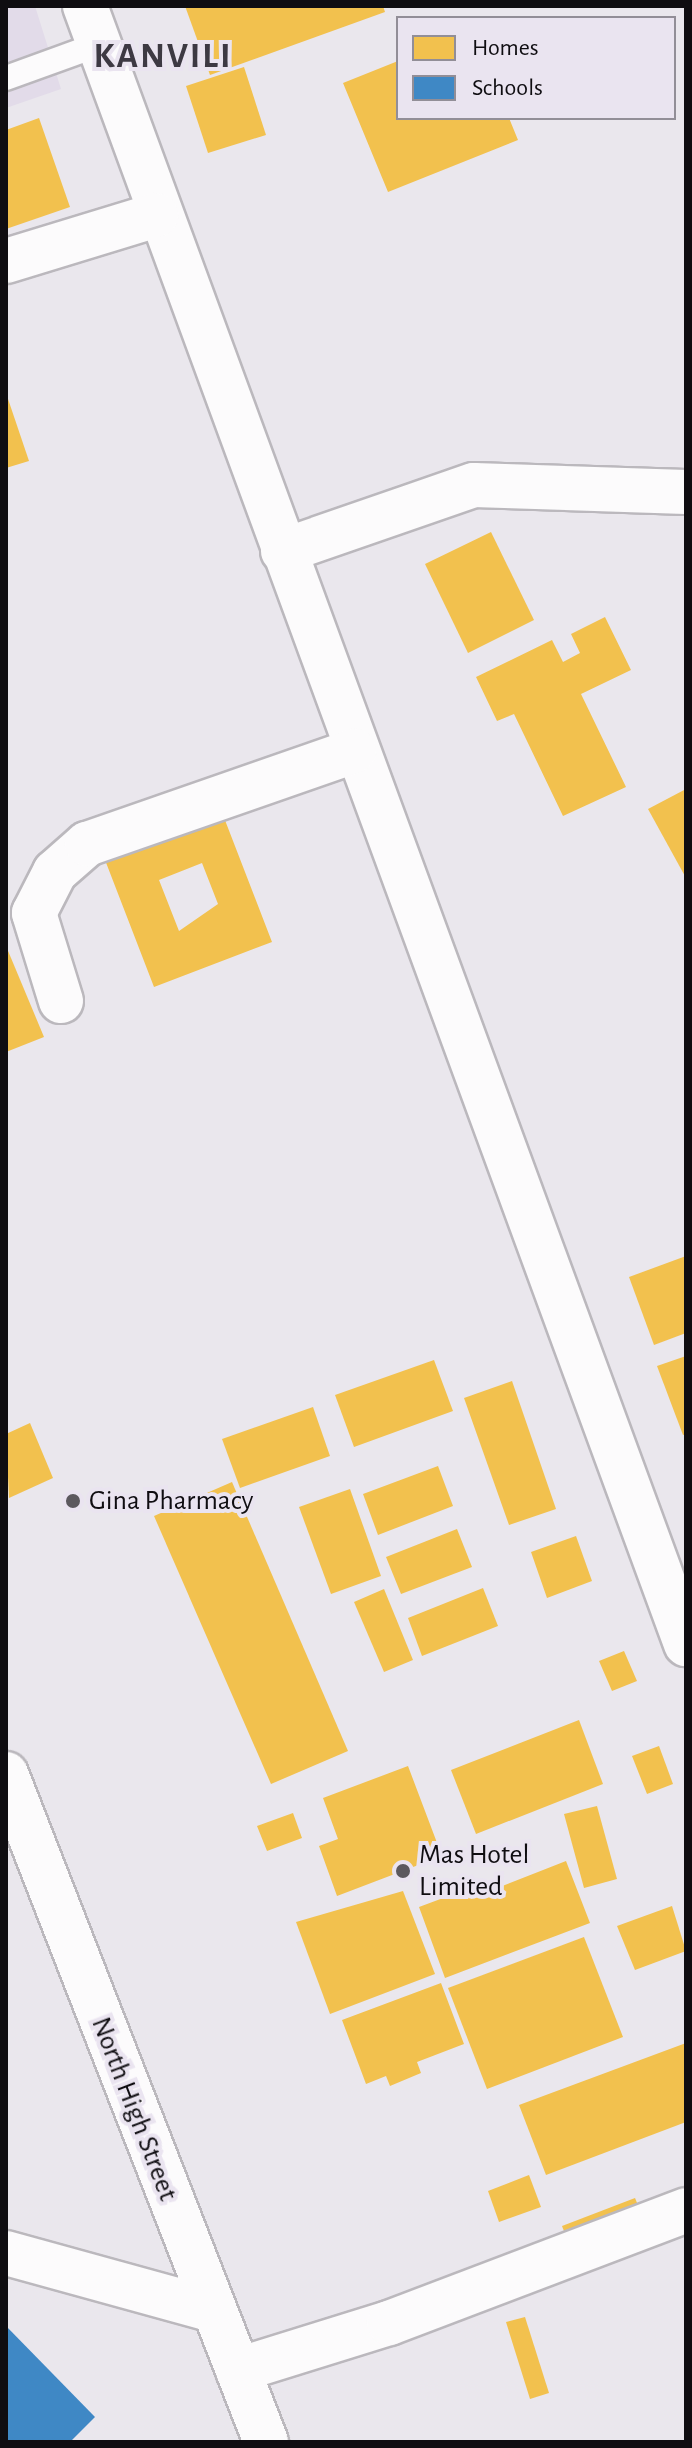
<!DOCTYPE html>
<html>
<head>
<meta charset="utf-8">
<style>
  body { margin:0 }
  #map { position:relative; width:692px; height:2448px; overflow:hidden; background:#eae7ed; font-family:"Alegreya Sans",sans-serif }
  div>[style] { position:absolute }
  .built>* { inset:0; background:#e2dbe9 }
  .homes>* { inset:0; background:#f2c14e }
  .schools>* { inset:0; background:#3f88c5 }
  .roads { filter:drop-shadow(2px 0 #bbb8bd) drop-shadow(-2px 0 #bbb8bd) drop-shadow(0 2px #bbb8bd) drop-shadow(0 -2px #bbb8bd) }
  .service>* { height:24px; margin:-12px; padding:0 12px; transform-origin:12px; border-radius:12px; background:#fcfbfc }
  .minor>* { height:44px; margin:-22px; padding:0 22px; transform-origin:22px; border-radius:22px; background:#fcfbfc }
  .trunk>* { height:44px; margin:-22px; padding:0 22px; transform-origin:22px; border-radius:22px; background:#fcfbfc }
  .dots>* { width:22px; height:22px; translate:-50% -50%; box-sizing:border-box; border:4px solid #eae4f0; border-radius:50% }
  span { translate:-50% -50%; white-space:nowrap; text-align:center; line-height:1.15; -webkit-text-stroke:8px #eae4f0; paint-order:stroke }
  .poi-label { font-size:28px; color:#0f0d11 }
  .left { translate:0 -50%; text-align:left }
  .street-label { font-size:28px; color:#0f0d11 }
  .district-label { font-size:36px; color:#3d3943; font-weight:700; letter-spacing:2px }
  .frame { position:absolute; inset:0; border:8px solid #0f0d11; pointer-events:none }
  .legend { position:absolute; left:396px; top:16px; width:280px; height:104px; box-sizing:border-box; background:#eae4f0; border:2px solid #928e97; margin:0; padding:10px 14px; list-style:none; font-size:24px; color:#0f0d11 }
  .legend li { display:flex; align-items:center; gap:16px; height:40px }
  .legend b { width:40px; border:2px solid #928e97 }
</style>
</head>
<body>
<div id="map">
  <div class="built">
    <i style="clip-path:polygon(6px 6px,35px 6px,61px 89px,6px 108px)"></i>
  </div>
  <div class="homes">
    <i style="clip-path:polygon(185px 6px,383px 6px,385px 12px,210px 75px)"></i>
    <i style="clip-path:polygon(398px 61px,398px 118px,509px 118px,518px 140px,388px 192px,343px 83px)"></i>
    <i style="clip-path:polygon(244px 67px,266px 135px,208px 153px,186px 86px)"></i>
    <i style="clip-path:polygon(39px 118px,70px 207px,6px 229px,6px 130px)"></i>
    <i style="clip-path:polygon(6px 393px,29px 461px,6px 468px)"></i>
    <i style="clip-path:polygon(491px 532px,534px 620px,468px 653px,425px 564px)"></i>
    <i style="clip-path:polygon(605px 617px,631px 670px,581px 694px,626px 787px,563px 816px,514px 714px,497px 721px,476px 677px,552px 640px,563px 662px,580px 653px,571px 634px)"></i>
    <i style="clip-path:polygon(686px 789px,686px 878px,648px 809px)"></i>
    <i style="clip-path:polygon(evenodd,223px 815px,272px 942px,154px 987px,105px 860px,223px 815px,202px 863px,218px 904px,179px 931px,159px 880px,202px 863px)"></i>
    <i style="clip-path:polygon(6px 946px,44px 1037px,6px 1052px)"></i>
    <i style="clip-path:polygon(686px 1256px,686px 1333px,654px 1345px,629px 1277px)"></i>
    <i style="clip-path:polygon(686px 1356px,686px 1434px,683px 1435px,657px 1366px)"></i>
    <i style="clip-path:polygon(434px 1360px,453px 1411px,354px 1447px,335px 1395px)"></i>
    <i style="clip-path:polygon(512px 1381px,556px 1509px,509px 1525px,464px 1398px)"></i>
    <i style="clip-path:polygon(313px 1407px,330px 1456px,240px 1488px,222px 1439px)"></i>
    <i style="clip-path:polygon(30px 1423px,53px 1478px,9px 1498px,6px 1434px)"></i>
    <i style="clip-path:polygon(438px 1466px,453px 1506px,378px 1535px,363px 1494px)"></i>
    <i style="clip-path:polygon(232px 1482px,348px 1751px,271px 1784px,154px 1516px)"></i>
    <i style="clip-path:polygon(350px 1489px,381px 1576px,331px 1594px,299px 1507px)"></i>
    <i style="clip-path:polygon(457px 1529px,472px 1567px,401px 1594px,386px 1557px)"></i>
    <i style="clip-path:polygon(576px 1536px,592px 1581px,547px 1598px,531px 1552px)"></i>
    <i style="clip-path:polygon(483px 1588px,498px 1626px,422px 1656px,408px 1618px)"></i>
    <i style="clip-path:polygon(384px 1589px,413px 1660px,384px 1672px,354px 1602px)"></i>
    <i style="clip-path:polygon(624px 1651px,637px 1681px,612px 1691px,599px 1661px)"></i>
    <i style="clip-path:polygon(579px 1720px,603px 1784px,476px 1834px,451px 1770px)"></i>
    <i style="clip-path:polygon(659px 1746px,673px 1784px,647px 1794px,632px 1756px)"></i>
    <i style="clip-path:polygon(408px 1766px,442px 1856px,337px 1896px,319px 1846px,338px 1839px,323px 1798px)"></i>
    <i style="clip-path:polygon(597px 1806px,617px 1879px,584px 1888px,564px 1814px)"></i>
    <i style="clip-path:polygon(293px 1813px,302px 1838px,267px 1851px,257px 1826px)"></i>
    <i style="clip-path:polygon(566px 1861px,590px 1923px,445px 1978px,419px 1907px,478px 1885px,482px 1894px)"></i>
    <i style="clip-path:polygon(403px 1891px,435px 1974px,330px 2014px,296px 1922px)"></i>
    <i style="clip-path:polygon(672px 1906px,686px 1951px,635px 1970px,617px 1926px)"></i>
    <i style="clip-path:polygon(584px 1937px,623px 2037px,487px 2089px,448px 1988px)"></i>
    <i style="clip-path:polygon(441px 1983px,464px 2044px,417px 2062px,421px 2073px,390px 2086px,386px 2076px,366px 2084px,342px 2020px)"></i>
    <i style="clip-path:polygon(686px 2043px,686px 2122px,546px 2175px,519px 2105px)"></i>
    <i style="clip-path:polygon(529px 2175px,541px 2207px,499px 2222px,488px 2191px)"></i>
    <i style="clip-path:polygon(635px 2198px,642px 2215px,569px 2244px,562px 2226px)"></i>
    <i style="clip-path:polygon(525px 2317px,549px 2393px,530px 2399px,506px 2322px)"></i>
  </div>
  <div class="schools">
    <i style="clip-path:polygon(6px 2326px,95px 2417px,70px 2442px,6px 2442px)"></i>
  </div>
  <div class="roads">
    <div class="service">
      <i style="left:6px;top:78px;width:97px;rotate:-19.9deg"></i>
    </div>
    <div class="minor">
      <i style="left:85px;top:6px;width:1745px;rotate:69.85deg"></i>
      <i style="left:6px;top:261px;width:157px;rotate:-17deg"></i>
      <i style="left:283px;top:551px;width:202px;rotate:-19.1deg"></i>
      <i style="left:474px;top:485px;width:212px;rotate:1.9deg"></i>
      <i style="left:61px;top:1001px;width:92px;rotate:-107.1deg"></i>
      <i style="left:34px;top:913px;width:46px;rotate:-62.9deg"></i>
      <i style="left:55px;top:872px;width:43px;rotate:-41.2deg"></i>
      <i style="left:87px;top:844px;width:283px;rotate:-19.2deg"></i>
      <i style="left:6px;top:2253px;width:212px;rotate:15.4deg"></i>
      <i style="left:238px;top:2370px;width:158px;rotate:-17.3deg"></i>
      <i style="left:389px;top:2323px;width:318px;rotate:-20.8deg"></i>
    </div>
    <div class="trunk">
      <i style="left:6px;top:1774px;width:717px;rotate:68.73deg"></i>
    </div>
  </div>
  <div class="dots">
    <i style="left:73px;top:1501px;background:#5c595e"></i>
    <i style="left:403px;top:1871px;background:#5c595e"></i>
  </div>
  <div class="poi-label">
    <span class="left" style="left:89px;top:1501px">Gina Pharmacy</span>
    <span class="left" style="left:419px;top:1871px">Mas Hotel<br>Limited</span>
  </div>
  <div class="street-label">
    <span style="left:134px;top:2109px;rotate:69deg">North High Street</span>
  </div>
  <div class="district-label">
    <span style="left:163px;top:57px">KANVILI</span>
  </div>
  <div class="frame"></div>
  <ul class="legend">
  <li><b style="height:22px;background:#f2c14e"></b>Homes</li>
  <li><b style="height:22px;background:#3f88c5"></b>Schools</li>
  </ul>
</div>
</body>
</html>
